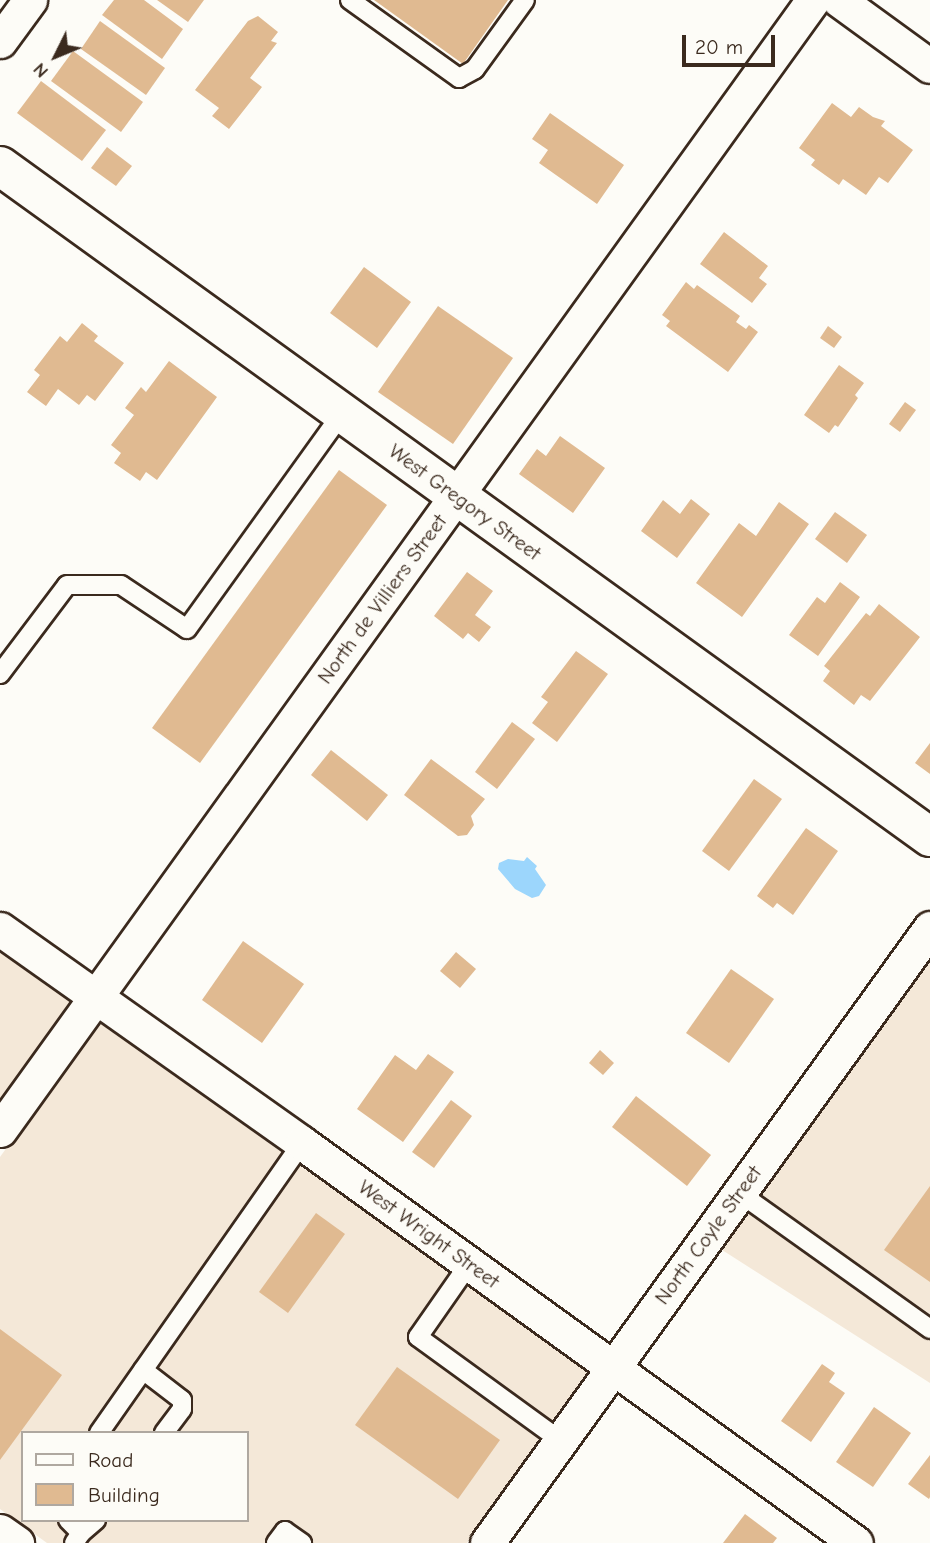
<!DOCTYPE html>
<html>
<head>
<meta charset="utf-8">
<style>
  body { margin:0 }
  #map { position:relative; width:930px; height:1543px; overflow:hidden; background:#fdfcf7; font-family:"Comic Neue",sans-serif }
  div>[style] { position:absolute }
  .built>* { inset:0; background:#f4e8d8 }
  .water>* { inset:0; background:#9cd6fc }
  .building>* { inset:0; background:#e0ba91 }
  .roads { filter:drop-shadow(2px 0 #3b2a1e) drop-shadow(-2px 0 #3b2a1e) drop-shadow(0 2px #3b2a1e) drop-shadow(0 -2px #3b2a1e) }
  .lane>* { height:18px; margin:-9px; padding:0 9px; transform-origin:9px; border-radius:9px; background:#fdfcf7 }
  .street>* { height:33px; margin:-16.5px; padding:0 16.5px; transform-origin:16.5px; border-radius:16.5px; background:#fdfcf7 }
  .secondary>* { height:38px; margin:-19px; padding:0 19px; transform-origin:19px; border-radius:19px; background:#fdfcf7 }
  span { translate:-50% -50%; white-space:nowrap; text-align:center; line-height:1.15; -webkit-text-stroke:5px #fdfcf7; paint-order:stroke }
  .street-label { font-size:21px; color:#3b2a1e }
  .legend { position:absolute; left:21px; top:1431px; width:228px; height:91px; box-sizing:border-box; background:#fdfcf7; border:2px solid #afa8a0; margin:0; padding:9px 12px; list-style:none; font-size:21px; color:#3b2a1e }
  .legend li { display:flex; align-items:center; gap:14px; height:35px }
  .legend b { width:35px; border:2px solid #afa8a0 }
  .north { position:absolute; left:21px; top:21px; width:70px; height:70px; -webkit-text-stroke:5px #fdfcf7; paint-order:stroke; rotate:227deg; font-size:19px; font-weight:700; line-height:28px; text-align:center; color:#3b2a1e }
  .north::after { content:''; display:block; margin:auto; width:24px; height:32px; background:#3b2a1e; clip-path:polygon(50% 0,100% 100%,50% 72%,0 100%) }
  .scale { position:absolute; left:682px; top:35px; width:93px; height:32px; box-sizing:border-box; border:4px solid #3b2a1e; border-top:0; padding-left:9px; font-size:21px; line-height:24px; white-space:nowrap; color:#3b2a1e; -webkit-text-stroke:5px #fdfcf7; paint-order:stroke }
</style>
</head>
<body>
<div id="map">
  <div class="built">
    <i style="clip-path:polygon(0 950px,73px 1002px,0 1103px)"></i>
    <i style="clip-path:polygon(930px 955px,930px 1383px,719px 1248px)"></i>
    <i style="clip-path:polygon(evenodd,98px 1020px,589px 1373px,467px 1543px,47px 1543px,0 1509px,0 1157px,98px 1020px,23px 1433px,247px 1433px,247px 1520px,23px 1520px,23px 1433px)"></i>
  </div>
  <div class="water">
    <i style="clip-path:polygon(527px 857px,537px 866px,535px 869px,546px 885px,539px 896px,532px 898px,515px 889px,498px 869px,499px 863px,508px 859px,524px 861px)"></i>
  </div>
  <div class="building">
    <i style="clip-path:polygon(114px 0,144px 0,183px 29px,162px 59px,102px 15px)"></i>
    <i style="clip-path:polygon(157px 0,204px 0,188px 22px)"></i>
    <i style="clip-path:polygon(374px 0,508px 0,463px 64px)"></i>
    <i style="clip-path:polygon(258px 16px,278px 32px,271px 41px,277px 43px,250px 78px,262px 87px,229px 129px,212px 116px,219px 108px,195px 90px,248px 21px)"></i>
    <i style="clip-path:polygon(100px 21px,165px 68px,146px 95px,81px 49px)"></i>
    <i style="clip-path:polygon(73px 51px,143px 102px,121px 132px,51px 81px)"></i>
    <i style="clip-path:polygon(41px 81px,106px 130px,82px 161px,17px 113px)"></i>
    <i style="clip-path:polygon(832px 103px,851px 117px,859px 107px,873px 117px,885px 121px,881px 126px,913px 150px,888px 183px,879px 177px,866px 195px,843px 179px,839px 185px,811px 165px,815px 160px,799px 148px)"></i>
    <i style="clip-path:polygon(550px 113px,624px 165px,597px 204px,539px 163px,548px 150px,532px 139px)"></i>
    <i style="clip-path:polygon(107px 147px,132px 166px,116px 186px,91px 168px)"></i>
    <i style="clip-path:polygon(724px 232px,768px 266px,759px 278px,767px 284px,752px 303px,700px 264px)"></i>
    <i style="clip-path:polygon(364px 267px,411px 302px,377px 348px,330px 313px)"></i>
    <i style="clip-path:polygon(686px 282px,694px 289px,697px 285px,740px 316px,736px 322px,746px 329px,749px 325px,758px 332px,728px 372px,666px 326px,670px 321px,662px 315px)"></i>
    <i style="clip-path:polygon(438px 306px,513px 358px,453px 444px,378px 392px)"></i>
    <i style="clip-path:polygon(82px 323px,98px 336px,94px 341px,124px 363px,95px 401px,87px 395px,79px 405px,58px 389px,46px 406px,27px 392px,40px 375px,34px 370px,60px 336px,67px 342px)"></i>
    <i style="clip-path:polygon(828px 326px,842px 337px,834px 348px,820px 338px)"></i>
    <i style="clip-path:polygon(169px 361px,217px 397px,157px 480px,146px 472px,140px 481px,114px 463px,121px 453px,111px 445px,134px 415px,125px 408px,141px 387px,146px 392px)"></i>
    <i style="clip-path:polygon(839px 365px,864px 383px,855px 395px,858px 398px,838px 427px,835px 425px,829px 433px,804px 415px)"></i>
    <i style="clip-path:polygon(905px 402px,916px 410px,900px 432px,889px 424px)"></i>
    <i style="clip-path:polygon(560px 436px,605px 468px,573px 513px,519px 474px,537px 449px,546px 456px)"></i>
    <i style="clip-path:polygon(339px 470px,387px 505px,200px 763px,152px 728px)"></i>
    <i style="clip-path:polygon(691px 499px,710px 514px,677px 558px,641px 531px,663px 500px,680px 514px)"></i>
    <i style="clip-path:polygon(779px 502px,809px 524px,742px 617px,696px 583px,739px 523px,756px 536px)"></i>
    <i style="clip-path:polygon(835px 512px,867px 535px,847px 563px,815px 539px)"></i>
    <i style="clip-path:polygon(467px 572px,493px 591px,475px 615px,491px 627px,479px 642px,468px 633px,463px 639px,434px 616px)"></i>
    <i style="clip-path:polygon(840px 582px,860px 597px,818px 656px,789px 635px,817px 597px,825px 603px)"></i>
    <i style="clip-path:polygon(879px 604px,920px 637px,870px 701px,861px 695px,854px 705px,823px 681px,830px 671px,824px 666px,866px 613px,870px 616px)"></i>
    <i style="clip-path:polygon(576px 651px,608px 674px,557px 742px,532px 723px,548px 702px,541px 697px)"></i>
    <i style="clip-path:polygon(512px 722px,535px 739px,497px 789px,475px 772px)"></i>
    <i style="clip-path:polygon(930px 743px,930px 774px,915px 763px)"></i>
    <i style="clip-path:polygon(331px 750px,388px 795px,367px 821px,311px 775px)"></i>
    <i style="clip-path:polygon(431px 759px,485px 799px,471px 816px,474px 825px,467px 835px,458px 836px,404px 795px)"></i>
    <i style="clip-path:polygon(754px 779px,782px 799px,729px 871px,702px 851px)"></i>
    <i style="clip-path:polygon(806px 828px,838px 851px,793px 915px,777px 903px,773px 908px,757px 896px)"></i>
    <i style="clip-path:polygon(243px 941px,304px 984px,262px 1043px,202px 1000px)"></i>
    <i style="clip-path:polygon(456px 952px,476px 969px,460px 988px,440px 971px)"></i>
    <i style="clip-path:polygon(731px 969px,774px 999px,729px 1063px,686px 1033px)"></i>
    <i style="clip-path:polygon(600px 1050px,614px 1063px,603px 1075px,589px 1063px)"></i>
    <i style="clip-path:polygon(428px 1054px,454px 1072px,403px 1142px,357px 1109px,395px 1055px,416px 1070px)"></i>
    <i style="clip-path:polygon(636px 1096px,711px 1155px,687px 1186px,612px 1127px)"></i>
    <i style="clip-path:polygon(451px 1100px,472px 1116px,434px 1168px,412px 1152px)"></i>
    <i style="clip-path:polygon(930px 1186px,930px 1282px,884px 1250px)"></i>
    <i style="clip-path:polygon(316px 1213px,345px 1234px,288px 1313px,259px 1292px)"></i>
    <i style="clip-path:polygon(0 1329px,62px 1375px,0 1460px)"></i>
    <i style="clip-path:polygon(822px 1364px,835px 1373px,829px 1382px,845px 1393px,811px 1442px,781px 1421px)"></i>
    <i style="clip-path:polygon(397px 1367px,500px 1440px,458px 1499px,355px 1425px)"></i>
    <i style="clip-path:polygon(874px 1407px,911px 1433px,873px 1487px,836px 1462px)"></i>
    <i style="clip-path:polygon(930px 1455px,930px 1497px,929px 1499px,908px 1484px)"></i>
    <i style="clip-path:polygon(745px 1514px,777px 1538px,773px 1543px,723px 1543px)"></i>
  </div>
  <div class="roads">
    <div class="lane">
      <i style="left:350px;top:0;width:134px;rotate:35.6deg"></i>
      <i style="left:459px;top:78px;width:18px;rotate:-29deg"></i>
      <i style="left:475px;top:69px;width:85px;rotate:-54.1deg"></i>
      <i style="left:0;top:674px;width:111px;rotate:-53deg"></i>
      <i style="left:67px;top:585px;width:54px"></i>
      <i style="left:121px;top:585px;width:79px;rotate:33.7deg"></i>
      <i style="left:187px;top:629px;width:266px;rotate:-54.3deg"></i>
      <i style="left:738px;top:1192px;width:236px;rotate:35.5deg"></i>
      <i style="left:469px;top:1264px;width:89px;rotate:124.9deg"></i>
      <i style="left:418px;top:1337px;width:177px;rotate:36deg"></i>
      <i style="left:143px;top:1370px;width:49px;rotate:37.6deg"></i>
      <i style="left:182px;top:1400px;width:9px;rotate:90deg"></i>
      <i style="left:182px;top:1409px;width:30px;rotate:127deg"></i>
      <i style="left:99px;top:1433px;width:354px;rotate:-55deg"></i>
      <i style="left:68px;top:1520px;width:18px;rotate:45deg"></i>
      <i style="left:81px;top:1533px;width:12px;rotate:125deg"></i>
      <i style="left:81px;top:1533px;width:20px;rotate:-41deg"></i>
      <i style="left:276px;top:1543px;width:15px;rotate:-53deg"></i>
      <i style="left:285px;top:1531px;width:21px;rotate:35deg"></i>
    </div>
    <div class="street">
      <i style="left:839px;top:0;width:112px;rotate:36deg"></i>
      <i style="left:0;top:41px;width:51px;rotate:-53.8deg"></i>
      <i style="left:0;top:929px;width:370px;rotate:35.3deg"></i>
      <i style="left:302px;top:1143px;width:683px;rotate:35.83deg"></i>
      <i style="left:0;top:1130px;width:1392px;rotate:-54.27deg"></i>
      <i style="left:0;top:1531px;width:21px;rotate:35deg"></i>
      <i style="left:487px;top:1543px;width:758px;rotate:-54.23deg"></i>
    </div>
    <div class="secondary">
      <i style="left:0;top:166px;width:1147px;rotate:35.81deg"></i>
    </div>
  </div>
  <div class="street-label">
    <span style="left:465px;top:502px;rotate:36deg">West Gregory Street</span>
    <span style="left:382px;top:599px;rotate:-54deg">North de Villiers Street</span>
    <span style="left:429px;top:1234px;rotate:36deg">West Wright Street</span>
    <span style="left:708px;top:1235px;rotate:-54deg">North Coyle Street</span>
  </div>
  <ul class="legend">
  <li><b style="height:9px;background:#fdfcf7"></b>Road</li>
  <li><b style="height:19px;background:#e0ba91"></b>Building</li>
  </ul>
  <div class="north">N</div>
  <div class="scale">20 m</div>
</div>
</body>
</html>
